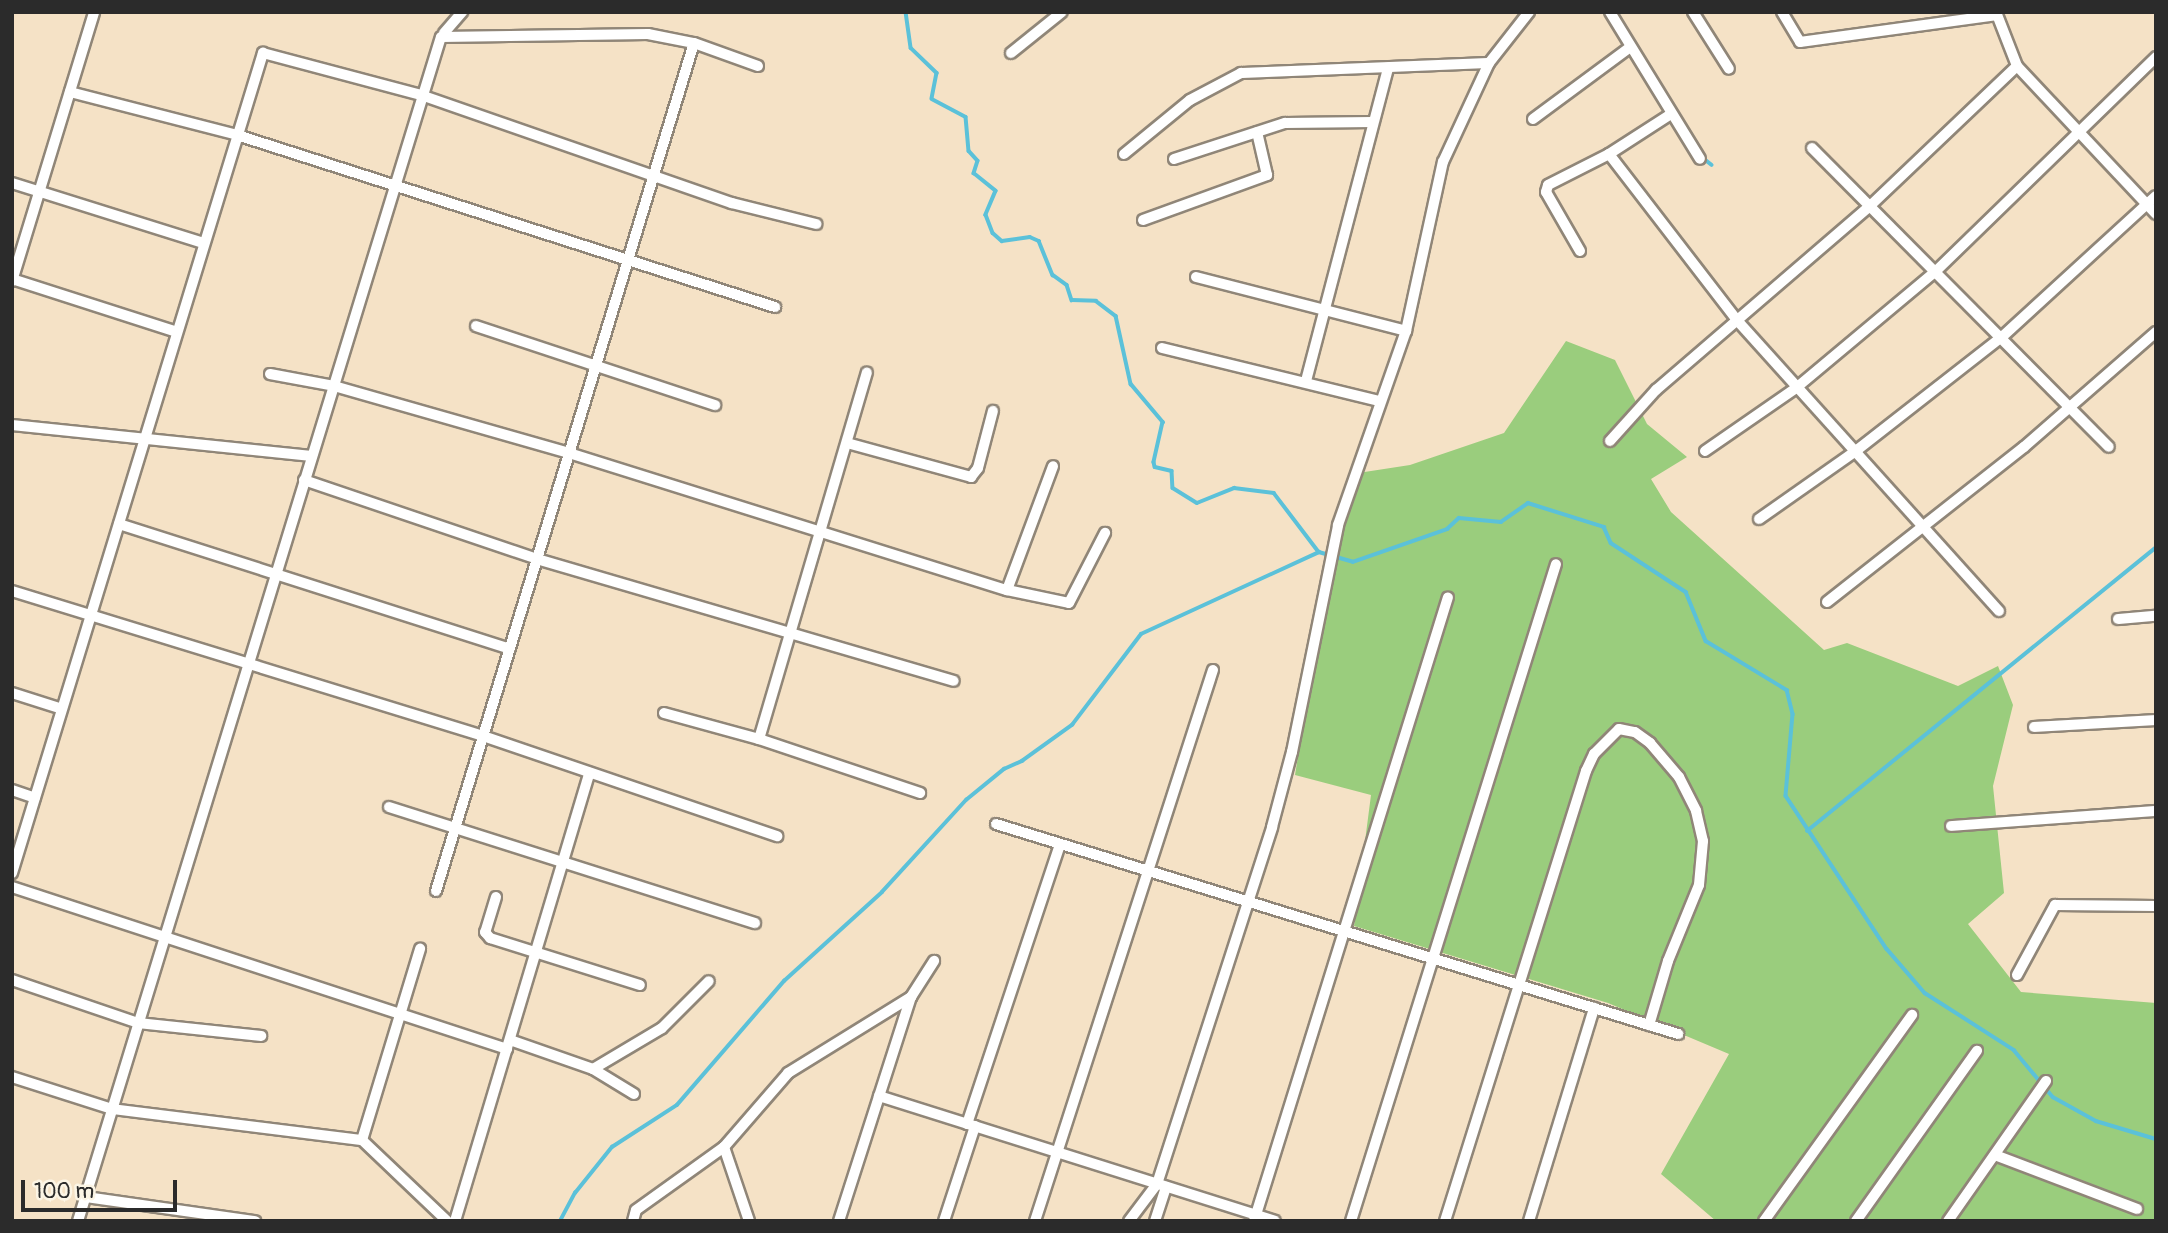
<!DOCTYPE html>
<html>
<head>
<meta charset="utf-8">
<style>
  body { margin:0 }
  #map { position:relative; width:2168px; height:1233px; overflow:hidden; background:#f5e2c6; font-family:Pangolin,sans-serif }
  div>[style] { position:absolute }
  .green>* { inset:0; background:#9acd7d }
  .stream>* { height:3.5px; margin:-1.75px; padding:0 1.75px; transform-origin:1.75px; border-radius:1.75px; background:#5bc1d9 }
  .roads { filter:drop-shadow(2px 0 #908678) drop-shadow(-2px 0 #908678) drop-shadow(0 2px #908678) drop-shadow(0 -2px #908678) }
  .minor>* { height:10px; margin:-5px; padding:0 5px; transform-origin:5px; border-radius:5px; background:#fff }
  span { translate:-50% -50%; white-space:nowrap; text-align:center; line-height:1.15; -webkit-text-stroke:7px #fcf5e5; paint-order:stroke }
  .frame { position:absolute; inset:0; border:14px solid #2b2b2b; pointer-events:none }
  .scale { position:absolute; left:21px; top:1180px; width:156px; height:32px; box-sizing:border-box; border:4px solid #2b2b2b; border-top:0; padding-left:9px; font-size:21px; line-height:24px; white-space:nowrap; color:#2b2b2b; -webkit-text-stroke:5px #fcf5e5; paint-order:stroke }
</style>
</head>
<body>
<div id="map">
  <div class="green">
    <i style="clip-path:polygon(1566px 341px,1615px 360px,1647px 424px,1687px 457px,1651px 479px,1671px 512px,1824px 650px,1847px 643px,1958px 686px,1998px 666px,2013px 705px,1993px 786px,2004px 893px,1968px 924px,2021px 992px,2156px 1003px,2156px 1221px,1716px 1221px,1661px 1174px,1729px 1054px,1608px 1003px,1354px 926px,1371px 795px,1295px 775px,1323px 603px,1358px 473px,1410px 465px,1504px 433px)"></i>
  </div>
  <div class="stream">
    <i style="left:906px;top:12px;width:36px;rotate:82deg"></i>
    <i style="left:911px;top:48px;width:36px;rotate:44deg"></i>
    <i style="left:937px;top:73px;width:26px;rotate:101deg"></i>
    <i style="left:932px;top:99px;width:38px;rotate:28deg"></i>
    <i style="left:966px;top:117px;width:34px;rotate:85deg"></i>
    <i style="left:969px;top:151px;width:13px;rotate:48deg"></i>
    <i style="left:978px;top:161px;width:13px;rotate:108deg"></i>
    <i style="left:974px;top:173px;width:28px;rotate:39deg"></i>
    <i style="left:996px;top:191px;width:26px;rotate:113deg"></i>
    <i style="left:986px;top:215px;width:19px;rotate:69deg"></i>
    <i style="left:993px;top:233px;width:12px;rotate:42deg"></i>
    <i style="left:1002px;top:241px;width:28px;rotate:-8deg"></i>
    <i style="left:1030px;top:237px;width:10px;rotate:24deg"></i>
    <i style="left:1039px;top:241px;width:37px;rotate:68deg"></i>
    <i style="left:1053px;top:275px;width:17px;rotate:36deg"></i>
    <i style="left:1067px;top:285px;width:16px;rotate:72deg"></i>
    <i style="left:1072px;top:300px;width:24px;rotate:2deg"></i>
    <i style="left:1096px;top:301px;width:25px;rotate:37deg"></i>
    <i style="left:1116px;top:316px;width:70px;rotate:77.6deg"></i>
    <i style="left:1131px;top:384px;width:50px;rotate:49.9deg"></i>
    <i style="left:1163px;top:422px;width:41px;rotate:102.7deg"></i>
    <i style="left:1154px;top:462px;width:5px;rotate:79deg"></i>
    <i style="left:1155px;top:467px;width:17px;rotate:13deg"></i>
    <i style="left:1172px;top:471px;width:17px;rotate:87deg"></i>
    <i style="left:1173px;top:488px;width:28px;rotate:32deg"></i>
    <i style="left:1197px;top:503px;width:40px;rotate:-22deg"></i>
    <i style="left:1234px;top:488px;width:40px;rotate:7.1deg"></i>
    <i style="left:1274px;top:493px;width:74px;rotate:52.7deg"></i>
    <i style="left:1319px;top:552px;width:35px;rotate:16deg"></i>
    <i style="left:1353px;top:562px;width:100px;rotate:-19.3deg"></i>
    <i style="left:1447px;top:529px;width:16px;rotate:-43deg"></i>
    <i style="left:1459px;top:518px;width:42px;rotate:5.4deg"></i>
    <i style="left:1501px;top:522px;width:33px;rotate:-35deg"></i>
    <i style="left:1528px;top:503px;width:80px;rotate:17.5deg"></i>
    <i style="left:1604px;top:527px;width:17px;rotate:66deg"></i>
    <i style="left:1611px;top:543px;width:90px;rotate:33.2deg"></i>
    <i style="left:1686px;top:592px;width:53px;rotate:67.8deg"></i>
    <i style="left:1706px;top:641px;width:95px;rotate:31.2deg"></i>
    <i style="left:1787px;top:690px;width:25px;rotate:76deg"></i>
    <i style="left:1793px;top:714px;width:82px;rotate:94.9deg"></i>
    <i style="left:1786px;top:796px;width:183px;rotate:56.6deg"></i>
    <i style="left:1887px;top:949px;width:58px;rotate:49.2deg"></i>
    <i style="left:1925px;top:993px;width:106px;rotate:32.6deg"></i>
    <i style="left:2014px;top:1050px;width:61px;rotate:50.3deg"></i>
    <i style="left:2053px;top:1097px;width:49px;rotate:29.2deg"></i>
    <i style="left:2096px;top:1121px;width:63px;rotate:16.7deg"></i>
    <i style="left:1703px;top:158px;width:11px;rotate:38deg"></i>
    <i style="left:1807px;top:831px;width:450px;rotate:-39.1deg"></i>
    <i style="left:560px;top:1221px;width:32px;rotate:-62deg"></i>
    <i style="left:575px;top:1193px;width:59px;rotate:-51.2deg"></i>
    <i style="left:612px;top:1147px;width:77px;rotate:-32.9deg"></i>
    <i style="left:677px;top:1105px;width:164px;rotate:-49.2deg"></i>
    <i style="left:784px;top:981px;width:132px;rotate:-42.2deg"></i>
    <i style="left:882px;top:892px;width:125px;rotate:-47.6deg"></i>
    <i style="left:966px;top:800px;width:49px;rotate:-39.2deg"></i>
    <i style="left:1004px;top:769px;width:20px;rotate:-24deg"></i>
    <i style="left:1022px;top:761px;width:62px;rotate:-35.8deg"></i>
    <i style="left:1072px;top:725px;width:114px;rotate:-52.8deg"></i>
    <i style="left:1141px;top:634px;width:196px;rotate:-24.7deg"></i>
  </div>
  <div class="roads">
    <div class="minor">
      <i style="left:1610px;top:12px;width:172px;rotate:58.5deg"></i>
      <i style="left:1693px;top:12px;width:67px;rotate:57.7deg"></i>
      <i style="left:1782px;top:12px;width:35px;rotate:59deg"></i>
      <i style="left:1800px;top:42px;width:199px;rotate:-7.8deg"></i>
      <i style="left:1996px;top:12px;width:58px;rotate:68.7deg"></i>
      <i style="left:2017px;top:66px;width:203px;rotate:46.8deg"></i>
      <i style="left:444px;top:33px;width:28px;rotate:-49deg"></i>
      <i style="left:1011px;top:53px;width:65px;rotate:-38.8deg"></i>
      <i style="left:70px;top:92px;width:172px;rotate:14.4deg"></i>
      <i style="left:237px;top:135px;width:565px;rotate:17.73deg"></i>
      <i style="left:1533px;top:119px;width:119px;rotate:-36.5deg"></i>
      <i style="left:1812px;top:148px;width:421px;rotate:45.2deg"></i>
      <i style="left:1124px;top:154px;width:85px;rotate:-39.3deg"></i>
      <i style="left:1190px;top:100px;width:58px;rotate:-27.9deg"></i>
      <i style="left:1241px;top:73px;width:248px;rotate:-2.3deg"></i>
      <i style="left:1609px;top:154px;width:208px;rotate:52.4deg"></i>
      <i style="left:1736px;top:319px;width:393px;rotate:48deg"></i>
      <i style="left:1174px;top:159px;width:117px;rotate:-18deg"></i>
      <i style="left:1285px;top:123px;width:88px;rotate:-0.7deg"></i>
      <i style="left:12px;top:183px;width:201px;rotate:17.4deg"></i>
      <i style="left:1143px;top:220px;width:132px;rotate:-19.9deg"></i>
      <i style="left:1267px;top:175px;width:44px;rotate:-103.1deg"></i>
      <i style="left:1580px;top:251px;width:68px;rotate:-120deg"></i>
      <i style="left:1546px;top:192px;width:7px;rotate:-74deg"></i>
      <i style="left:1548px;top:185px;width:68px;rotate:-26.9deg"></i>
      <i style="left:1609px;top:154px;width:74px;rotate:-32.8deg"></i>
      <i style="left:1196px;top:277px;width:217px;rotate:14.4deg"></i>
      <i style="left:12px;top:279px;width:173px;rotate:17.8deg"></i>
      <i style="left:12px;top:281px;width:281px;rotate:-73deg"></i>
      <i style="left:476px;top:326px;width:252px;rotate:18.3deg"></i>
      <i style="left:1162px;top:348px;width:224px;rotate:13.7deg"></i>
      <i style="left:270px;top:374px;width:65px;rotate:10.6deg"></i>
      <i style="left:334px;top:386px;width:244px;rotate:15.9deg"></i>
      <i style="left:569px;top:453px;width:459px;rotate:17.4deg"></i>
      <i style="left:1007px;top:590px;width:132px;rotate:-69.6deg"></i>
      <i style="left:1306px;top:381px;width:324px;rotate:-75.3deg"></i>
      <i style="left:12px;top:425px;width:301px;rotate:5.9deg"></i>
      <i style="left:1610px;top:441px;width:69px;rotate:-48deg"></i>
      <i style="left:1656px;top:390px;width:285px;rotate:-40.7deg"></i>
      <i style="left:1872px;top:204px;width:200px;rotate:-43.6deg"></i>
      <i style="left:847px;top:443px;width:129px;rotate:15.3deg"></i>
      <i style="left:971px;top:477px;width:11px;rotate:-52deg"></i>
      <i style="left:978px;top:468px;width:59px;rotate:-75.3deg"></i>
      <i style="left:1705px;top:451px;width:111px;rotate:-34.7deg"></i>
      <i style="left:1796px;top:388px;width:182px;rotate:-39.9deg"></i>
      <i style="left:1936px;top:271px;width:307px;rotate:-44.2deg"></i>
      <i style="left:304px;top:480px;width:246px;rotate:18.7deg"></i>
      <i style="left:537px;top:559px;width:434px;rotate:16.3deg"></i>
      <i style="left:1759px;top:519px;width:120px;rotate:-35.1deg"></i>
      <i style="left:1857px;top:450px;width:185px;rotate:-38deg"></i>
      <i style="left:2003px;top:336px;width:207px;rotate:-42.5deg"></i>
      <i style="left:119px;top:524px;width:410px;rotate:17.7deg"></i>
      <i style="left:1007px;top:590px;width:63px;rotate:11.8deg"></i>
      <i style="left:1069px;top:603px;width:79px;rotate:-62.8deg"></i>
      <i style="left:12px;top:591px;width:493px;rotate:17.1deg"></i>
      <i style="left:483px;top:736px;width:311px;rotate:18.8deg"></i>
      <i style="left:1827px;top:602px;width:251px;rotate:-38.2deg"></i>
      <i style="left:2024px;top:447px;width:175px;rotate:-41.1deg"></i>
      <i style="left:2118px;top:619px;width:38px;rotate:-5deg"></i>
      <i style="left:12px;top:693px;width:52px;rotate:17.7deg"></i>
      <i style="left:664px;top:713px;width:98px;rotate:15.3deg"></i>
      <i style="left:759px;top:739px;width:170px;rotate:18.5deg"></i>
      <i style="left:2034px;top:727px;width:122px;rotate:-3.3deg"></i>
      <i style="left:759px;top:739px;width:382px;rotate:-73.6deg"></i>
      <i style="left:12px;top:790px;width:24px;rotate:19deg"></i>
      <i style="left:389px;top:807px;width:384px;rotate:17.6deg"></i>
      <i style="left:996px;top:824px;width:714px;rotate:17.11deg"></i>
      <i style="left:1951px;top:826px;width:206px;rotate:-4.2deg"></i>
      <i style="left:12px;top:873px;width:858px;rotate:-72.98deg"></i>
      <i style="left:263px;top:53px;width:163px;rotate:14.9deg"></i>
      <i style="left:421px;top:95px;width:329px;rotate:19.2deg"></i>
      <i style="left:732px;top:203px;width:87px;rotate:14deg"></i>
      <i style="left:12px;top:887px;width:521px;rotate:18.12deg"></i>
      <i style="left:436px;top:891px;width:886px;rotate:-73.08deg"></i>
      <i style="left:496px;top:897px;width:37px;rotate:107deg"></i>
      <i style="left:485px;top:932px;width:8px;rotate:50deg"></i>
      <i style="left:490px;top:938px;width:157px;rotate:17.4deg"></i>
      <i style="left:2017px;top:975px;width:80px;rotate:-61.5deg"></i>
      <i style="left:2055px;top:905px;width:101px;rotate:0.6deg"></i>
      <i style="left:12px;top:980px;width:133px;rotate:18.8deg"></i>
      <i style="left:138px;top:1023px;width:124px;rotate:6deg"></i>
      <i style="left:510px;top:1040px;width:88px;rotate:19.3deg"></i>
      <i style="left:593px;top:1069px;width:48px;rotate:31.4deg"></i>
      <i style="left:593px;top:1069px;width:80px;rotate:-30.7deg"></i>
      <i style="left:662px;top:1028px;width:66px;rotate:-45deg"></i>
      <i style="left:12px;top:1077px;width:105px;rotate:17.7deg"></i>
      <i style="left:112px;top:1109px;width:252px;rotate:7.1deg"></i>
      <i style="left:362px;top:1140px;width:117px;rotate:43.6deg"></i>
      <i style="left:879px;top:1096px;width:415px;rotate:17.5deg"></i>
      <i style="left:967px;top:1124px;width:295px;rotate:-71.6deg"></i>
      <i style="left:362px;top:1140px;width:200px;rotate:-73.1deg"></i>
      <i style="left:724px;top:1147px;width:78px;rotate:71.3deg"></i>
      <i style="left:1995px;top:1155px;width:152px;rotate:20.8deg"></i>
      <i style="left:86px;top:1197px;width:171px;rotate:8.1deg"></i>
      <i style="left:78px;top:1221px;width:1238px;rotate:-72.96deg"></i>
      <i style="left:441px;top:37px;width:207px;rotate:-0.8deg"></i>
      <i style="left:648px;top:34px;width:47px;rotate:11.1deg"></i>
      <i style="left:694px;top:43px;width:68px;rotate:19.8deg"></i>
      <i style="left:455px;top:1221px;width:468px;rotate:-73.3deg"></i>
      <i style="left:633px;top:1221px;width:11px;rotate:-75deg"></i>
      <i style="left:636px;top:1210px;width:108px;rotate:-35.6deg"></i>
      <i style="left:724px;top:1147px;width:98px;rotate:-49.1deg"></i>
      <i style="left:788px;top:1073px;width:145px;rotate:-31.7deg"></i>
      <i style="left:839px;top:1221px;width:235px;rotate:-72.2deg"></i>
      <i style="left:911px;top:997px;width:43px;rotate:-57.4deg"></i>
      <i style="left:944px;top:1221px;width:100px;rotate:-71.9deg"></i>
      <i style="left:1035px;top:1221px;width:579px;rotate:-72.1deg"></i>
      <i style="left:1129px;top:1221px;width:46px;rotate:-52.9deg"></i>
      <i style="left:1157px;top:1184px;width:375px;rotate:-72.1deg"></i>
      <i style="left:1272px;top:827px;width:78px;rotate:-75.1deg"></i>
      <i style="left:1292px;top:752px;width:232px;rotate:-78.5deg"></i>
      <i style="left:1338px;top:525px;width:206px;rotate:-70.7deg"></i>
      <i style="left:1406px;top:331px;width:173px;rotate:-77.7deg"></i>
      <i style="left:1443px;top:162px;width:109px;rotate:-65.1deg"></i>
      <i style="left:1489px;top:63px;width:65px;rotate:-51.9deg"></i>
      <i style="left:1155px;top:1221px;width:36px;rotate:-72deg"></i>
      <i style="left:1254px;top:1221px;width:653px;rotate:-72.73deg"></i>
      <i style="left:1351px;top:1221px;width:688px;rotate:-72.67deg"></i>
      <i style="left:1445px;top:1221px;width:472px;rotate:-72.6deg"></i>
      <i style="left:1586px;top:771px;width:19px;rotate:-65deg"></i>
      <i style="left:1594px;top:754px;width:35px;rotate:-45deg"></i>
      <i style="left:1619px;top:729px;width:16px;rotate:11deg"></i>
      <i style="left:1635px;top:732px;width:19px;rotate:36deg"></i>
      <i style="left:1650px;top:743px;width:45px;rotate:49.5deg"></i>
      <i style="left:1679px;top:777px;width:38px;rotate:63deg"></i>
      <i style="left:1696px;top:811px;width:31px;rotate:77deg"></i>
      <i style="left:1703px;top:841px;width:44px;rotate:95.2deg"></i>
      <i style="left:1699px;top:885px;width:82px;rotate:112.2deg"></i>
      <i style="left:1668px;top:961px;width:67px;rotate:106.5deg"></i>
      <i style="left:1529px;top:1221px;width:223px;rotate:-73deg"></i>
      <i style="left:1764px;top:1221px;width:254px;rotate:-54.3deg"></i>
      <i style="left:1856px;top:1221px;width:209px;rotate:-54.6deg"></i>
      <i style="left:1948px;top:1221px;width:171px;rotate:-55deg"></i>
    </div>
  </div>
  <div class="frame"></div>
  <div class="scale">100 m</div>
</div>
</body>
</html>
